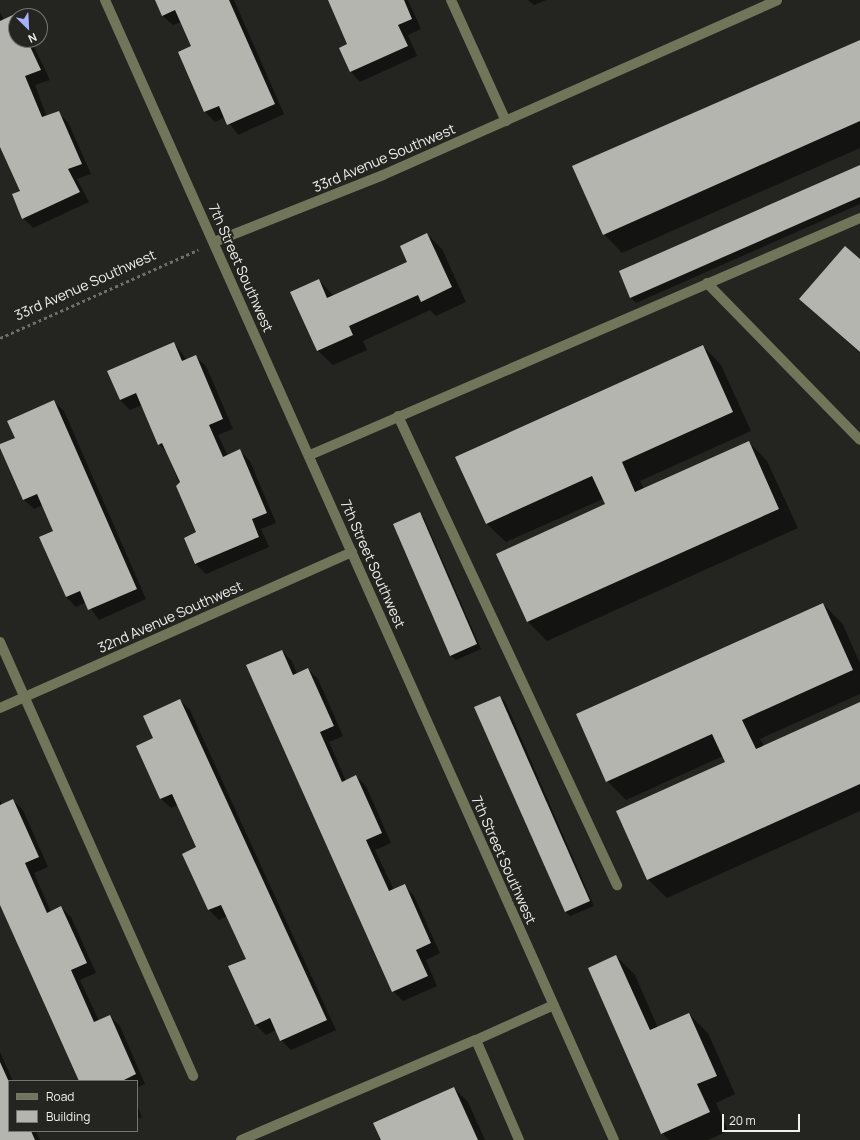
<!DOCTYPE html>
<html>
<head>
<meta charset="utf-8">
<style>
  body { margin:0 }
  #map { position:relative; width:860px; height:1140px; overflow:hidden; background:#242520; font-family:Manrope,sans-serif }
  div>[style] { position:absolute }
  .shadow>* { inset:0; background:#0007 }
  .building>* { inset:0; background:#b3b5ae }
  .path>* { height:2.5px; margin-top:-1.25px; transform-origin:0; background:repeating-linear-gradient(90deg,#6e6f6b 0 3px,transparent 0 6px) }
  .minor>* { height:10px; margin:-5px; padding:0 5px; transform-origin:5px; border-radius:5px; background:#717559 }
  span { translate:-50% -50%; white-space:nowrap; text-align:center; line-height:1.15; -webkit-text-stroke:4px #242520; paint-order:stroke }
  .street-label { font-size:14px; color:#eff0ed }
  .legend { position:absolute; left:8px; top:1080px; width:130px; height:52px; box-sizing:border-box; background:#242520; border:1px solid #757672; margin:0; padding:5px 7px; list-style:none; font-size:12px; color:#eff0ed }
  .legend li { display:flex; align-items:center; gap:8px; height:20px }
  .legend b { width:20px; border:1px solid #757672 }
  .north { position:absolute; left:8px; top:8px; width:40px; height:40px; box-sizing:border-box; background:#242520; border:1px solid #757672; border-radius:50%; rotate:156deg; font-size:11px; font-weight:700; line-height:16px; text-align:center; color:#eff0ed }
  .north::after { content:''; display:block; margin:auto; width:14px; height:18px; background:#a7b1fc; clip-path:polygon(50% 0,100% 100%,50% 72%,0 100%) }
  .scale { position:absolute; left:722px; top:1114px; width:78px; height:18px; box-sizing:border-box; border:2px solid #eff0ed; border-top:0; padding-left:5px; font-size:12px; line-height:14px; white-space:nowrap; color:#eff0ed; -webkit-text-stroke:3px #242520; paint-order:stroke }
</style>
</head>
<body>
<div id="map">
  <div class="shadow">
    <i style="clip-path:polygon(156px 0,234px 0,284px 114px,238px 135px,225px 117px,215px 122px,205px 112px,179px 53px,193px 47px,181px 22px,173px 25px,163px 16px)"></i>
    <i style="clip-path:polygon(329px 0,408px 0,421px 29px,408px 35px,417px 56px,360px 82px,351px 72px,348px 45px)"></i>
    <i style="clip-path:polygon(528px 0,546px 0,534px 5px)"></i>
    <i style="clip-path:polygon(0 12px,4px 20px,16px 17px,16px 40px,31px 40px,50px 80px,35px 85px,47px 117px,58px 113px,68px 122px,91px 174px,77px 179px,89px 202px,33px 228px,23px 218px,22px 192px,0 145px)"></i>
    <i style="clip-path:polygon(860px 41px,860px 148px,622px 253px,604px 234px)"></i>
    <i style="clip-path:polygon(860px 166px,860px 204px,636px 303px,631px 298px,620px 272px)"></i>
    <i style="clip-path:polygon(427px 234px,442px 249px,466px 302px,436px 316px,430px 310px,363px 341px,367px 350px,333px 365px,318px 351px,319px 280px,334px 296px,409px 262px)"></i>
    <i style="clip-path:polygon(860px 260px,860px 353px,800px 299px)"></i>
    <i style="clip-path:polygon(174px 343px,187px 360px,196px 357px,206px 366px,233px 429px,218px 435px,228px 456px,240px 451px,250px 461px,276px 523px,261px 529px,269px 547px,206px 574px,196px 564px,185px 538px,198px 533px,168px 454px,159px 444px,142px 405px,130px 410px,120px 400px)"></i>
    <i style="clip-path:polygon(703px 346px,721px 365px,751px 431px,640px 481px,644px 489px,749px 442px,767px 461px,798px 528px,547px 641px,528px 622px,497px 554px,606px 505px,603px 499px,506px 542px,487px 524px,457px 457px)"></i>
    <i style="clip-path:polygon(54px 402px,64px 411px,146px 599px,99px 620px,86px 602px,76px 607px,66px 597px,54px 532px,43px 505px,34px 509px,24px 500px,16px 438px)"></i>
    <i style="clip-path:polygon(419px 513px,424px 518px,481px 649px,456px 660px,451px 656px,394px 525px)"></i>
    <i style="clip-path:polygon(823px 604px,842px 623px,860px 663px,860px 694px,760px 739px,764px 746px,860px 703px,860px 811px,667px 898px,648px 879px,726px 762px,723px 756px,626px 800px,607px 781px)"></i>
    <i style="clip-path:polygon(282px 651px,292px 661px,297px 674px,308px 669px,318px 679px,343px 736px,329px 742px,346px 781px,356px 776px,366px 786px,391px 843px,375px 850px,394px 890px,405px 886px,414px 896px,440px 953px,426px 960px,437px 986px,403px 1001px,393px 991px)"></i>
    <i style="clip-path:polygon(500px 697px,505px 701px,594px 906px,570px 916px,566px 912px)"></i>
    <i style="clip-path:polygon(180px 700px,190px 710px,336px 1030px,291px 1050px,281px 1040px,276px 1030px,266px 1035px,256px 1025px,230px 967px,247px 959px,227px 916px,219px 920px,209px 910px,183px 854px,198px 847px,178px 805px,171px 808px,161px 799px,154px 738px)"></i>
    <i style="clip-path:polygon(0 799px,2px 805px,13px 800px,23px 810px,48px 867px,34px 873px,51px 912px,61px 907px,71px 917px,96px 973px,80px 980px,99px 1021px,110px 1016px,120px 1026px,145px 1084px,137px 1088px,137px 1081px,80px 1081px,0 903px)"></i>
    <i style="clip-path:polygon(616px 956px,635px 975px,658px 1028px,689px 1014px,708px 1033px,735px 1094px,716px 1103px,728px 1131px,708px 1140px,669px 1140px,662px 1133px)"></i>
    <i style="clip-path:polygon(0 1052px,13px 1081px,9px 1081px,9px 1131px,36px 1131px,40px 1140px,0 1140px)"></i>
    <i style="clip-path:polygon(454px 1088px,468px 1102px,485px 1140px,382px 1140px)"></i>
    <i style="clip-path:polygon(137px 1105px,142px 1117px,137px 1119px)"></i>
  </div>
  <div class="building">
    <i style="clip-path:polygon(155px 0,229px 0,275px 104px,227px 125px,219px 106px,204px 112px,178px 52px,191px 46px,175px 10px,162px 16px)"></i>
    <i style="clip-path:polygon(328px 0,404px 0,412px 19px,398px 25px,408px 46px,350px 72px,339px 48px,347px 44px)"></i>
    <i style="clip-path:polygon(15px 14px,16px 40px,27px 40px,41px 70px,25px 76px,42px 117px,59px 111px,82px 164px,68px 169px,80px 192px,22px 219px,12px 194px,20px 191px,0 147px,0 21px)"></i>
    <i style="clip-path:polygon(860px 40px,860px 121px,603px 235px,572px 166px)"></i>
    <i style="clip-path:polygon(860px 165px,860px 197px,630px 298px,619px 271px)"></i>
    <i style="clip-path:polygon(427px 233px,452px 287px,421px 302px,418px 295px,349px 326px,353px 335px,317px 351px,290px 292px,319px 279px,327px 298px,407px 262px,400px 246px)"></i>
    <i style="clip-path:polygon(845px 246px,860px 259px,860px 352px,799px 299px)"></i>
    <i style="clip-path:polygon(174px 342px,182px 361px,196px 355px,223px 419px,209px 425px,223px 457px,240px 449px,267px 513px,252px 519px,259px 537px,195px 564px,184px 538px,196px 532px,176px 486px,180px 482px,162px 443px,158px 445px,136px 393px,120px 400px,107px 371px)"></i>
    <i style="clip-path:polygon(703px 345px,733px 412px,622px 462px,635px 492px,749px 441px,779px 509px,527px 622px,496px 554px,605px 504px,592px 476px,486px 524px,455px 457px)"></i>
    <i style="clip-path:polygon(54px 400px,137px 589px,88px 610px,80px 591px,66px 597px,39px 537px,53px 531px,37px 494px,23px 500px,0 448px,0 444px,15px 438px,7px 421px)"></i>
    <i style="clip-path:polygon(420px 512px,477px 644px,450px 656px,393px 524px)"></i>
    <i style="clip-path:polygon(823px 603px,853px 670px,742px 720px,756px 749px,860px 702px,860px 784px,647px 880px,616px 811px,725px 762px,712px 734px,606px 782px,576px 714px)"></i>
    <i style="clip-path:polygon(282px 650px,293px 675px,308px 668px,334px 726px,320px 732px,342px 782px,356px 775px,382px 833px,366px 840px,389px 891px,405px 884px,431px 943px,416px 950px,428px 976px,392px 992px,246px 665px)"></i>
    <i style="clip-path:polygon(500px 696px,590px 901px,565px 912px,474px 707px)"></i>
    <i style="clip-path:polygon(180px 699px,327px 1020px,280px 1041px,270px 1018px,255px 1025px,228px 966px,246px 959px,221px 905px,208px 910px,182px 854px,196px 847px,172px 794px,160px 799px,136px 746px,153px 738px,143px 716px)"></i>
    <i style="clip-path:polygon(13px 799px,39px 857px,25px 863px,47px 913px,61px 906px,87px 963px,71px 970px,94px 1022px,110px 1015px,136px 1074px,122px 1081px,79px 1081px,0 905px,0 805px)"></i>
    <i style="clip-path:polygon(616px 955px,650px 1030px,689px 1013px,717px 1076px,697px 1084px,710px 1112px,661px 1134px,588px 968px)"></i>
    <i style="clip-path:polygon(0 1062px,9px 1082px,9px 1131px,31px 1131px,35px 1140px,0 1140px)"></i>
    <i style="clip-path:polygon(454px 1087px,478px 1140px,381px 1140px,373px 1123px)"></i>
  </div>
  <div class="path">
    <i style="left:0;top:338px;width:217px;rotate:-24deg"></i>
  </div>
  <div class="minor">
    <i style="left:105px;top:0;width:1248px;rotate:65.94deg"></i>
    <i style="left:451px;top:0;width:133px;rotate:65.6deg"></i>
    <i style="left:214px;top:242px;width:182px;rotate:-21.6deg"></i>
    <i style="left:383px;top:175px;width:431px;rotate:-23.9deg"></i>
    <i style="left:707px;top:283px;width:219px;rotate:45.7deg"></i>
    <i style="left:398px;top:416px;width:518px;rotate:64.97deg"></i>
    <i style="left:310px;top:455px;width:599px;rotate:-23.31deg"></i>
    <i style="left:0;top:642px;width:475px;rotate:66deg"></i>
    <i style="left:0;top:708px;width:385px;rotate:-23.9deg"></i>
    <i style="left:476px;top:1040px;width:85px;rotate:-24.2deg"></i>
    <i style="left:241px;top:1140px;width:255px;rotate:-23.1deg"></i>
    <i style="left:476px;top:1040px;width:109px;rotate:66.7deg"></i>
  </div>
  <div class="street-label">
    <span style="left:384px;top:158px;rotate:-23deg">33rd Avenue Southwest</span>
    <span style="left:241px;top:268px;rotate:66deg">7th Street Southwest</span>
    <span style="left:85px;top:285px;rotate:-24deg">33rd Avenue Southwest</span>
    <span style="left:373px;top:564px;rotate:66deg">7th Street Southwest</span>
    <span style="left:170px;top:617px;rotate:-24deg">32nd Avenue Southwest</span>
    <span style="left:504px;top:860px;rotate:66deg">7th Street Southwest</span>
  </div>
  <ul class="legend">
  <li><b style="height:5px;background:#717559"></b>Road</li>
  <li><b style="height:11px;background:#b3b5ae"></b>Building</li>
  </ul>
  <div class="north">N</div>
  <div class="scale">20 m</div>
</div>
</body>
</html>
